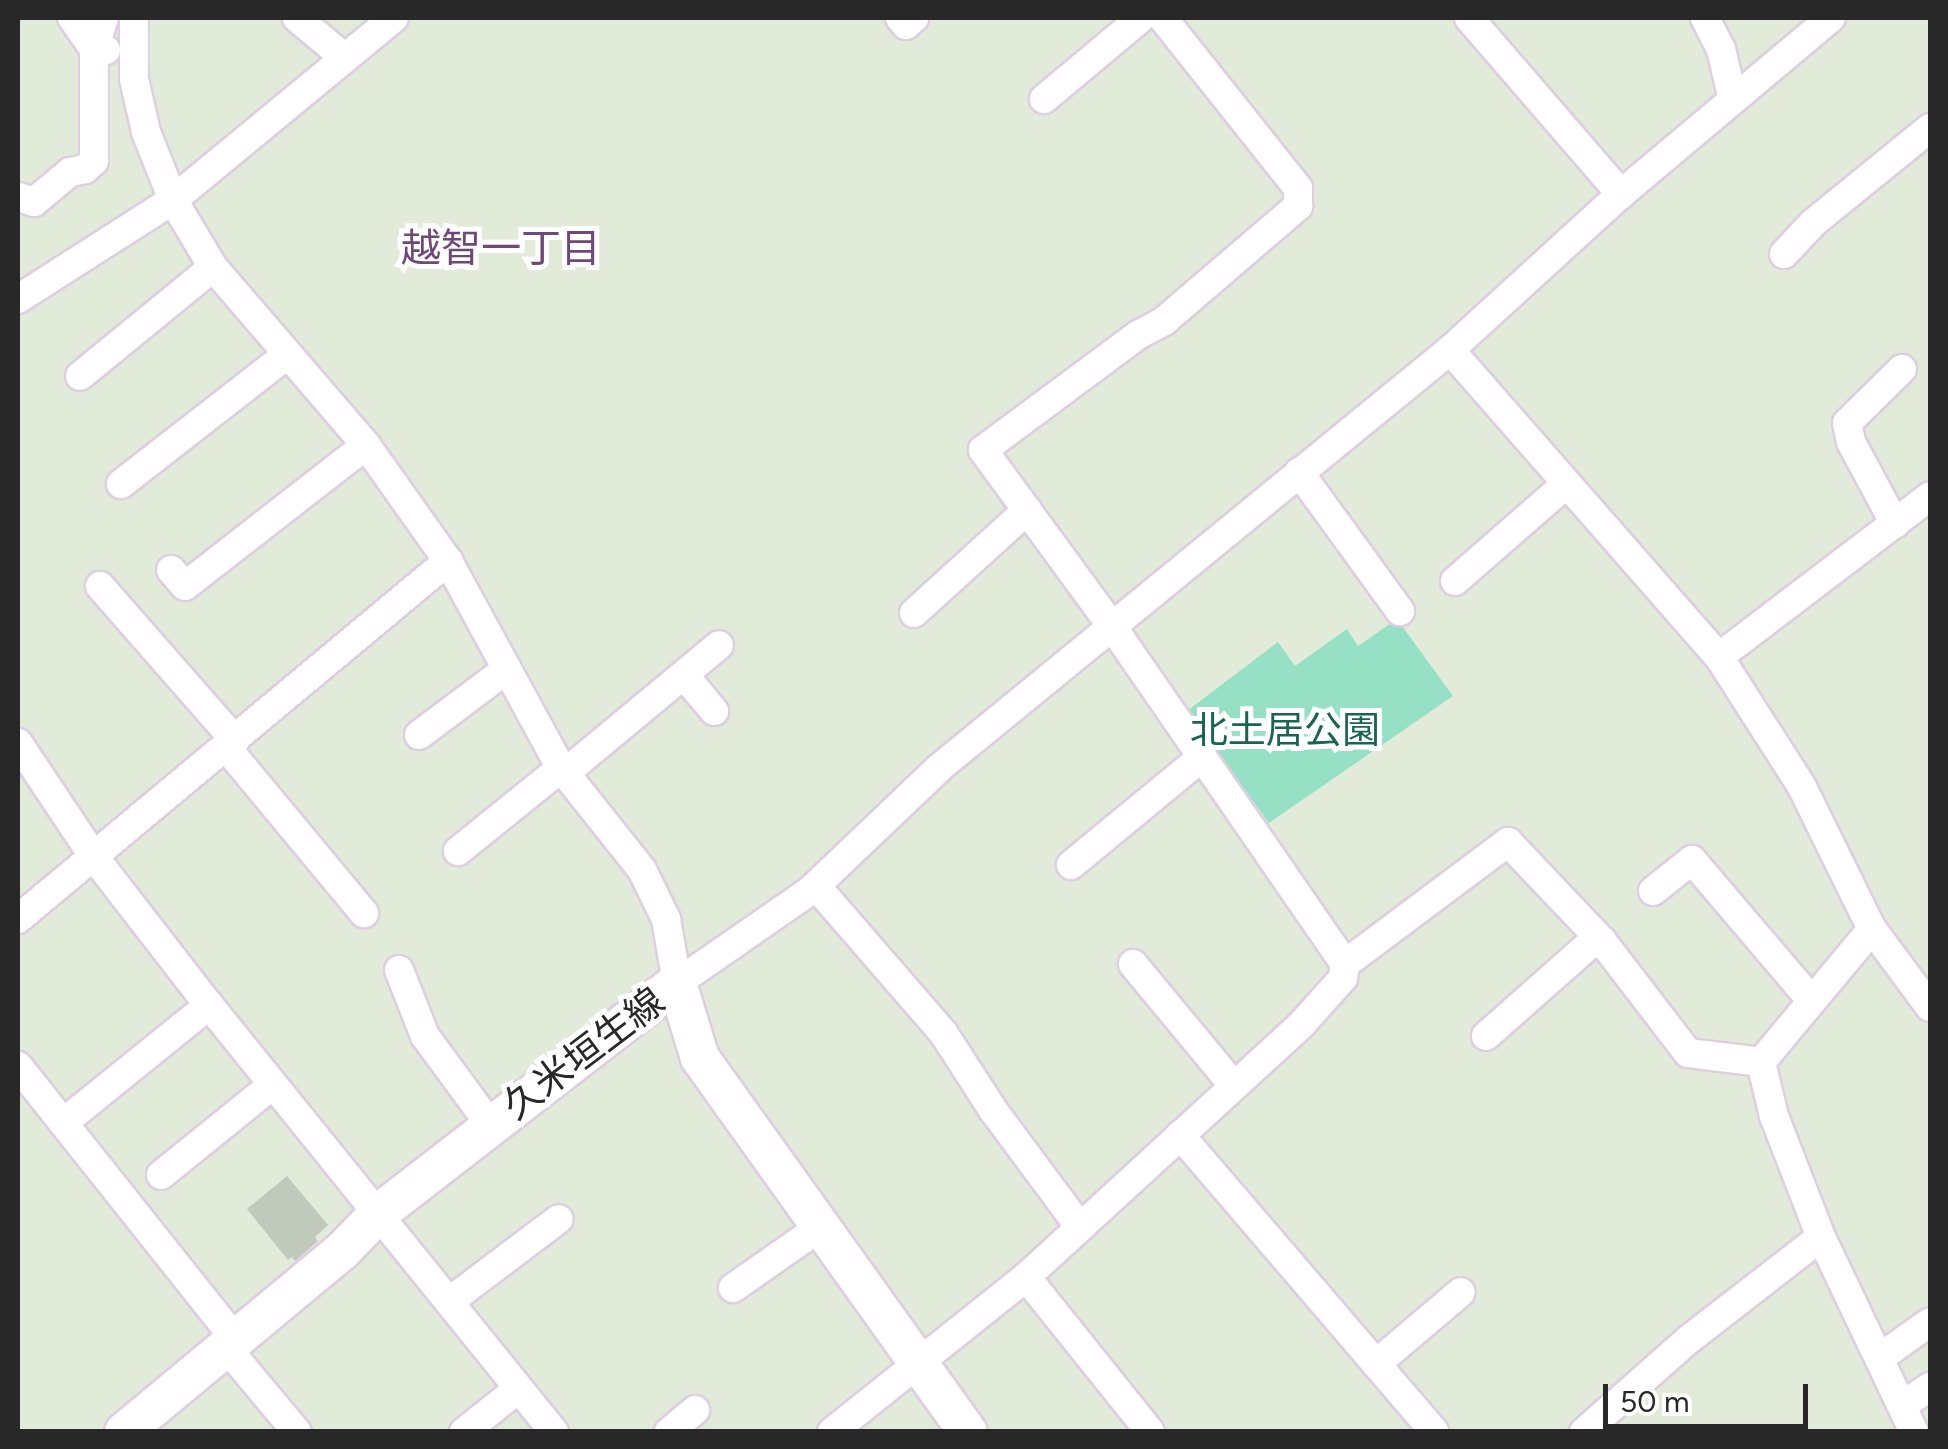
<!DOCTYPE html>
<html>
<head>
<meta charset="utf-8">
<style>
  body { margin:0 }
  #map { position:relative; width:1948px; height:1449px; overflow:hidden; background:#e2ebda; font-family:Figtree,"Noto Sans JP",sans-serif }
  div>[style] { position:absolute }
  .green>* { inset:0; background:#96e1c5 }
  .building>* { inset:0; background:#c1c9bc }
  .roads { filter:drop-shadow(2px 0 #ddcfe1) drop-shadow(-2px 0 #ddcfe1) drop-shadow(0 2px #ddcfe1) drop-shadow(0 -2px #ddcfe1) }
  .minor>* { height:28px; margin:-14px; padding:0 14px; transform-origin:14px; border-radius:14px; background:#fff }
  .secondary>* { height:38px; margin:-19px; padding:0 19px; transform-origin:19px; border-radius:19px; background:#fff }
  span { translate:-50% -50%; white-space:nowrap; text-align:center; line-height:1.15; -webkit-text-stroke:10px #fff; paint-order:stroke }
  .park-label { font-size:38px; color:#1a6452 }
  .street-label { font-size:38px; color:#282828 }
  .neighbourhood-label { font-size:40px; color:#6e4978 }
  .frame { position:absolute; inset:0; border:20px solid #282828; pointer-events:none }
  .scale { position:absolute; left:1603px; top:1384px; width:205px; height:45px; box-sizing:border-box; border:5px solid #282828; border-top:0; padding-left:12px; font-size:30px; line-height:35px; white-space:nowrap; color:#282828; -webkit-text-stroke:8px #fff; paint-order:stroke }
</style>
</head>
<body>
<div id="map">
  <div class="green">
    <i style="clip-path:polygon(1397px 619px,1453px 696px,1269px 823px,1187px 711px,1278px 642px,1295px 666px,1347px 629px,1358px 646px)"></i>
  </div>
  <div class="building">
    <i style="clip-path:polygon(287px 1176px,328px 1225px,315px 1237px,318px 1241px,295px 1261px,292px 1257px,288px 1260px,247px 1209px)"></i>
  </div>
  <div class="roads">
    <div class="minor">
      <i style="left:104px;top:18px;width:33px;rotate:108deg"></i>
      <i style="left:94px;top:49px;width:12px;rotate:5deg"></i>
      <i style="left:134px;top:18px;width:61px;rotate:90deg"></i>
      <i style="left:134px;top:79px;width:54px;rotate:77.2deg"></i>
      <i style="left:146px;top:132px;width:73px;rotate:68.3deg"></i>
      <i style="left:173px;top:200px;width:78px;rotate:59.2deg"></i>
      <i style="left:213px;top:267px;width:235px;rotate:49.3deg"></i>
      <i style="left:366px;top:445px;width:142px;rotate:54.7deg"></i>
      <i style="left:448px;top:561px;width:236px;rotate:61.4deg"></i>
      <i style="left:561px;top:768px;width:130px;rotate:51.5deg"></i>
      <i style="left:642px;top:870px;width:55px;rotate:63.9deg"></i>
      <i style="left:666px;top:919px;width:65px;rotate:80.2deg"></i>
      <i style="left:677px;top:983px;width:162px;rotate:-34.7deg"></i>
      <i style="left:810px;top:891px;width:178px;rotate:-43.6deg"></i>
      <i style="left:939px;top:768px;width:660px;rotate:-39.28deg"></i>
      <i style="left:1450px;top:350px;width:231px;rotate:-42.4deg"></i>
      <i style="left:1621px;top:194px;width:274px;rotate:-40deg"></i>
      <i style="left:297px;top:18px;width:62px;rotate:39.8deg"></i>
      <i style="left:900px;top:18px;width:9px;rotate:49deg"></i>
      <i style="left:906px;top:25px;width:11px;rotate:-41deg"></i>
      <i style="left:1469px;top:18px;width:233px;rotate:49.2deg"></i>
      <i style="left:1705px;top:18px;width:35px;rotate:63deg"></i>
      <i style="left:1721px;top:49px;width:52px;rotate:76.8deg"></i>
      <i style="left:1044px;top:99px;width:126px;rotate:-39.9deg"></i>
      <i style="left:18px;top:197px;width:17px;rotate:17deg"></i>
      <i style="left:34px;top:202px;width:47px;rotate:-39.8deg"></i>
      <i style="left:70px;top:172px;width:15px;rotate:-11deg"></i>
      <i style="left:85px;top:169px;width:12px;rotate:-42deg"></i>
      <i style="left:94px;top:161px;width:112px;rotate:-90deg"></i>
      <i style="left:94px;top:49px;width:38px;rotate:-125deg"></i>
      <i style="left:1784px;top:254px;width:42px;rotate:-46.9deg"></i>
      <i style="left:1813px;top:223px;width:151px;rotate:-39.1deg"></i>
      <i style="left:18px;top:299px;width:184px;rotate:-32.6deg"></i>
      <i style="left:173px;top:200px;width:286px;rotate:-39.5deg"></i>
      <i style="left:1450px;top:350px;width:408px;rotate:48.8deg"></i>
      <i style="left:1719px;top:657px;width:154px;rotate:57.4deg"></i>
      <i style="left:1802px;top:787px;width:158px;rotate:63.8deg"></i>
      <i style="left:1872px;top:929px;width:97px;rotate:53.4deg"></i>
      <i style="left:80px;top:376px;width:172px;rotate:-39.3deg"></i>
      <i style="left:1299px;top:472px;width:172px;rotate:54deg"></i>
      <i style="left:121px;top:484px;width:210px;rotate:-37.9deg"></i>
      <i style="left:1895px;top:524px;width:93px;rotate:-118.2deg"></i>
      <i style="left:1851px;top:442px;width:19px;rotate:-102deg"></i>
      <i style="left:1847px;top:423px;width:77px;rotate:-44.5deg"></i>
      <i style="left:171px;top:570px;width:21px;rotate:49deg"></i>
      <i style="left:185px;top:586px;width:229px;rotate:-37.9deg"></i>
      <i style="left:1455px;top:581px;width:147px;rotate:-41.1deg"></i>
      <i style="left:100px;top:586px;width:205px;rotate:48.8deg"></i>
      <i style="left:914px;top:613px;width:153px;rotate:-42.3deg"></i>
      <i style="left:1719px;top:657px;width:265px;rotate:-37.3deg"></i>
      <i style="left:684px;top:675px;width:47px;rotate:50.2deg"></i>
      <i style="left:419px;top:735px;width:110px;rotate:-36.9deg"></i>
      <i style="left:18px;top:743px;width:137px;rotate:56.3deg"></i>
      <i style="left:94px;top:857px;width:187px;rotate:52.2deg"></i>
      <i style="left:209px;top:1005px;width:549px;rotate:51.06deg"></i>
      <i style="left:226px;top:747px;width:216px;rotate:50.3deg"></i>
      <i style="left:565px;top:773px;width:200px;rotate:-39.7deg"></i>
      <i style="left:458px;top:851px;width:132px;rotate:-38.9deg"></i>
      <i style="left:1071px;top:865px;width:170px;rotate:-39.5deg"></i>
      <i style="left:816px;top:886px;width:196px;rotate:49.1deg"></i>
      <i style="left:944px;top:1034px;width:90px;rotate:57.2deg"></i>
      <i style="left:993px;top:1110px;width:144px;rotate:53.4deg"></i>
      <i style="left:1653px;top:891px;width:50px;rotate:-38.5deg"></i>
      <i style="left:1692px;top:860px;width:185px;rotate:49.6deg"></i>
      <i style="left:18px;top:919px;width:560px;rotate:-39.78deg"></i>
      <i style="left:1872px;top:929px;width:173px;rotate:129.8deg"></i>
      <i style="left:1761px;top:1062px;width:56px;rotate:76.5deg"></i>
      <i style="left:1774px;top:1116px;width:130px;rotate:68.8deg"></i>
      <i style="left:1821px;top:1237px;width:216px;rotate:64.5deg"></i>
      <i style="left:1133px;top:964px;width:158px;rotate:50.4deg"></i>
      <i style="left:1345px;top:964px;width:204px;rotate:-36.8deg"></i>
      <i style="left:1508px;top:842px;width:137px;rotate:46.5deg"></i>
      <i style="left:1602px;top:941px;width:141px;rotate:52.5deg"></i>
      <i style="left:1688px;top:1053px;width:74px;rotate:7deg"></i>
      <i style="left:399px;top:970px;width:71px;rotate:68.5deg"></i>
      <i style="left:425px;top:1036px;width:112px;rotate:53.7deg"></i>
      <i style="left:1486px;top:1036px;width:137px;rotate:-41.5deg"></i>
      <i style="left:1589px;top:945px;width:14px;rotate:-17deg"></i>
      <i style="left:18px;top:1066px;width:347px;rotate:51.5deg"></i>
      <i style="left:63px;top:1123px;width:188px;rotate:-38.9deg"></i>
      <i style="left:1180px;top:1135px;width:391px;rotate:49.4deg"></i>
      <i style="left:161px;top:1175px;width:143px;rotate:-39deg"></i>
      <i style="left:1026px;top:1277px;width:373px;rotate:-42.5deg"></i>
      <i style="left:1301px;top:1025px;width:63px;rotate:-48.2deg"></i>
      <i style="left:1343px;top:978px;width:14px;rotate:-82deg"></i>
      <i style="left:1345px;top:964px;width:412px;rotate:-124.6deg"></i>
      <i style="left:1111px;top:625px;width:217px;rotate:-126.2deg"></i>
      <i style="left:983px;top:450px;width:193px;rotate:-36.6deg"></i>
      <i style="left:1138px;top:335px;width:30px;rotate:-28deg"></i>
      <i style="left:1164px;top:321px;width:177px;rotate:-40.6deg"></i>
      <i style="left:1298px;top:206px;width:18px;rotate:-90deg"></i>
      <i style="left:1298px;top:188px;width:217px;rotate:-128.5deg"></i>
      <i style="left:733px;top:1288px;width:106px;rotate:-35deg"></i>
      <i style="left:450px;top:1301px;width:136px;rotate:-37deg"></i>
      <i style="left:225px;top:1346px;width:112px;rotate:50.1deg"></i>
      <i style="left:1881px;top:1357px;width:60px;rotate:-35.5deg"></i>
      <i style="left:1376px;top:1364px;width:111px;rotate:-40.3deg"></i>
      <i style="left:1903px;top:1405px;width:32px;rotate:-34deg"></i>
      <i style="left:464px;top:1432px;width:69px;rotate:-38.5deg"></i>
      <i style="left:669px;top:1432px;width:34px;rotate:-40deg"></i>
      <i style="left:832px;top:1432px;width:248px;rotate:-38.6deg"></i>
      <i style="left:1026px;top:1277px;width:198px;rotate:51.3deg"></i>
      <i style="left:1584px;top:1432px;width:139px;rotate:-41.5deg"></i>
      <i style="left:1688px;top:1340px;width:168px;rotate:-37.8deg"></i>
    </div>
    <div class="secondary">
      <i style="left:124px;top:1432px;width:285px;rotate:-39.7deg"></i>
      <i style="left:343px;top:1250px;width:52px;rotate:-45.8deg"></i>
      <i style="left:379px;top:1213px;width:376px;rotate:-37.7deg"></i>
      <i style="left:677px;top:983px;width:78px;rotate:73deg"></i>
      <i style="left:700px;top:1058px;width:460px;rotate:54.4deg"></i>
    </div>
  </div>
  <div class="park-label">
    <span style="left:1285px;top:731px">北土居公園</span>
  </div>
  <div class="street-label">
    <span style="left:584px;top:1054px;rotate:-37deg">久米垣生線</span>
  </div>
  <div class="neighbourhood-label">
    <span style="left:501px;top:248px">越智一丁目</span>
  </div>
  <div class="frame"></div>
  <div class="scale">50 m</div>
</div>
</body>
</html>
